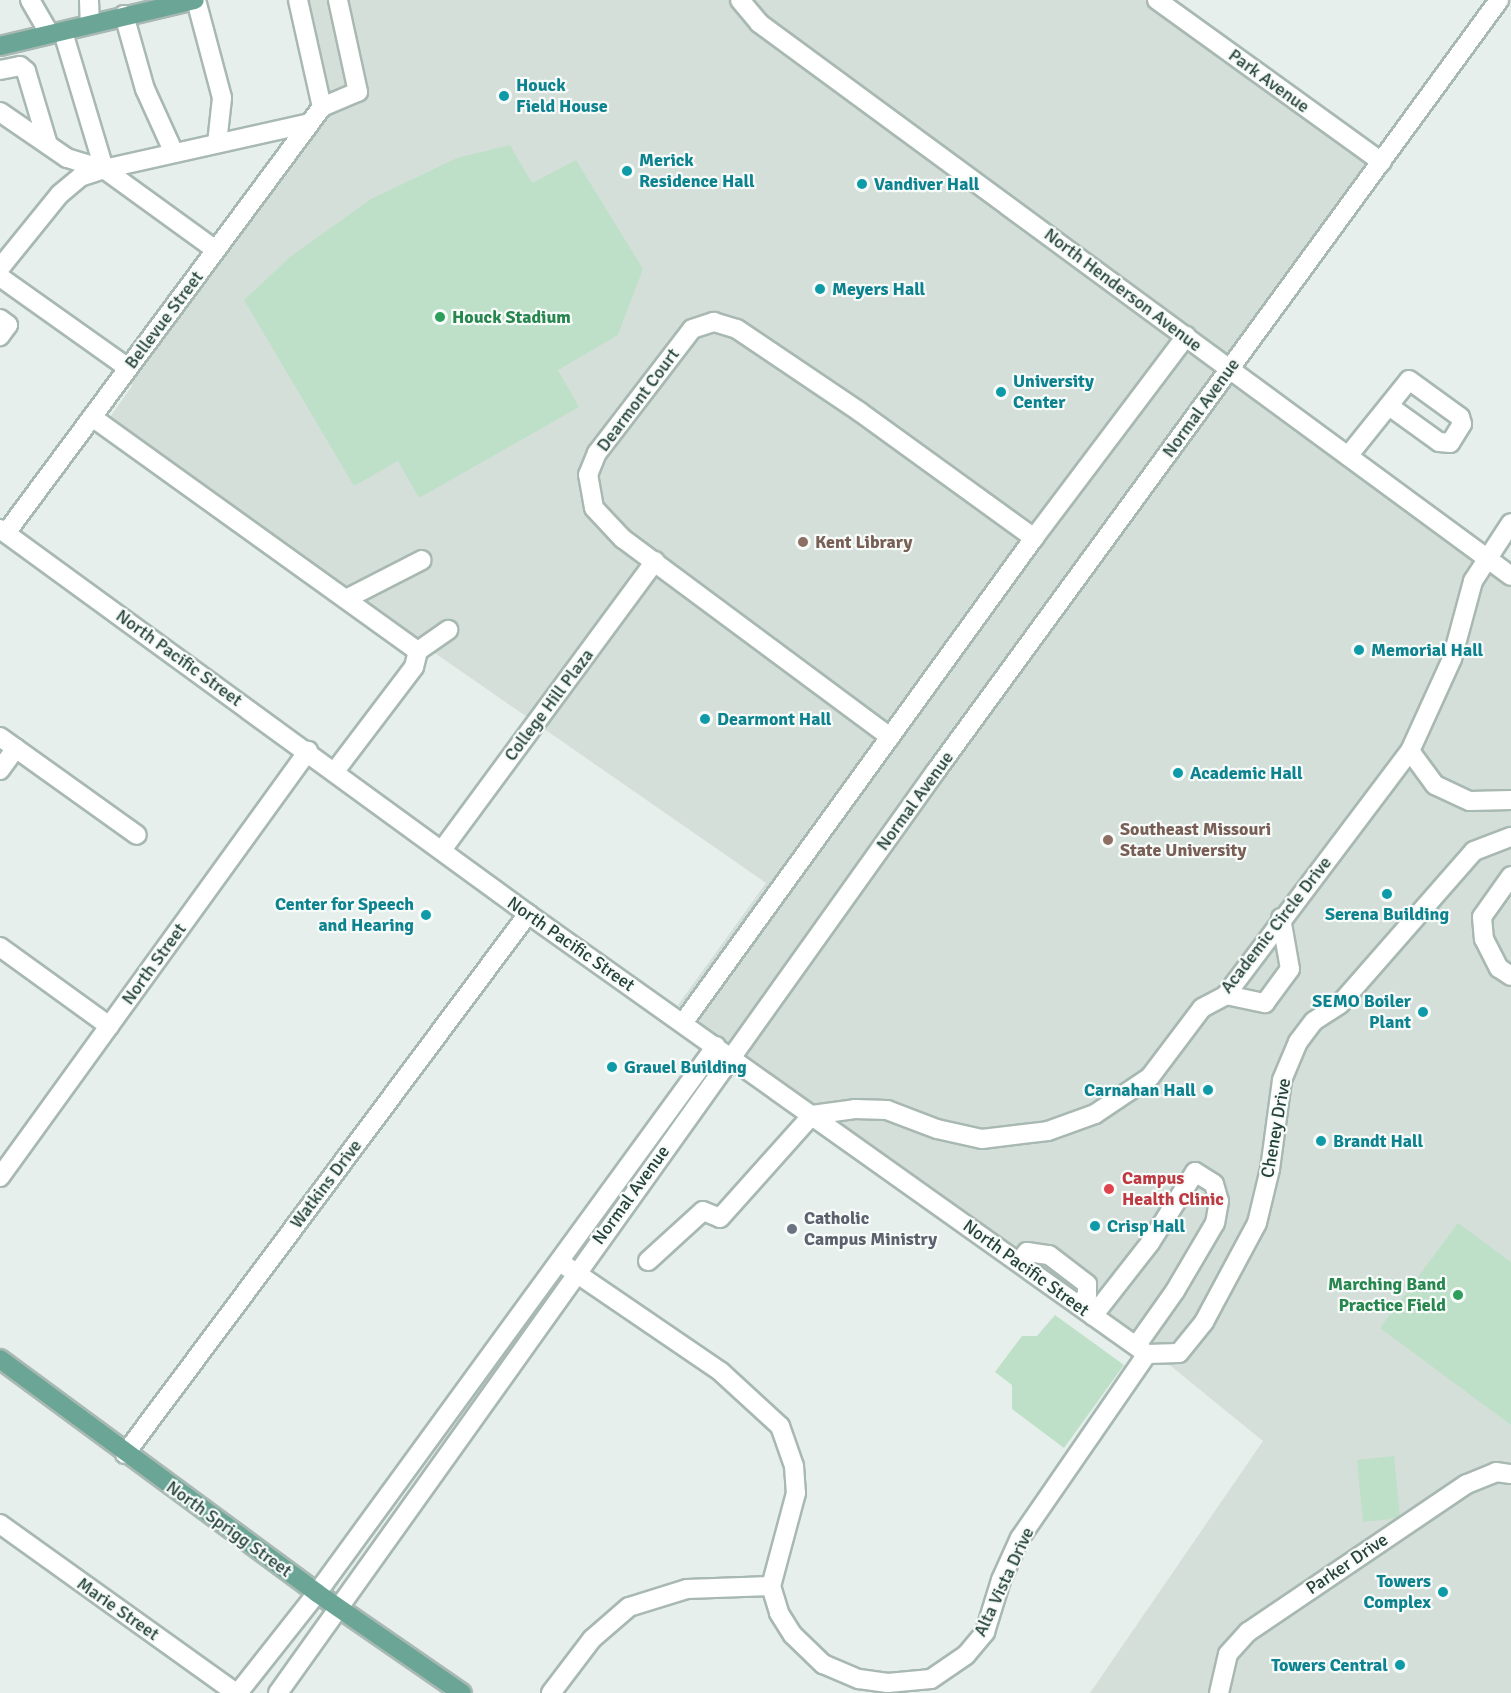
<!DOCTYPE html>
<html>
<head>
<meta charset="utf-8">
<style>
  body { margin:0 }
  #map { position:relative; width:1511px; height:1693px; overflow:hidden; background:#e6efeb; font-family:Signika,sans-serif }
  div>[style] { position:absolute }
  .built>* { inset:0; background:#d4dfda }
  .green>* { inset:0; background:#bfe0c8 }
  .roads { filter:drop-shadow(2px 0 #a8b8b2) drop-shadow(-2px 0 #a8b8b2) drop-shadow(0 2px #a8b8b2) drop-shadow(0 -2px #a8b8b2) }
  .minor>* { height:18px; margin:-9px; padding:0 9px; transform-origin:9px; border-radius:9px; background:#fff }
  .major>* { height:18px; margin:-9px; padding:0 9px; transform-origin:9px; border-radius:9px; background:#6aa596 }
  .dots>* { width:16px; height:16px; translate:-50% -50%; box-sizing:border-box; border:3px solid #f7fbf9; border-radius:50% }
  span { translate:-50% -50%; white-space:nowrap; text-align:center; line-height:1.15; -webkit-text-stroke:4.5px #f7fbf9; paint-order:stroke }
  .street-label { font-size:18px; color:#24423a }
  .culture-label { font-size:18px; color:#0d838f; font-weight:700 }
  .left { translate:0 -50%; text-align:left }
  .right { translate:-100% -50%; text-align:right }
  .leisure-label { font-size:18px; color:#27864d; font-weight:700 }
  .education-label { font-size:18px; color:#785e54; font-weight:700 }
  .health-label { font-size:18px; color:#be3a42; font-weight:700 }
  .worship-label { font-size:18px; color:#5b616d; font-weight:700 }
</style>
</head>
<body>
<div id="map">
  <div class="built">
    <i style="clip-path:polygon(298px 0,1157px 0,1382px 162px,1230px 369px,1511px 575px,1511px 1693px,1090px 1693px,1263px 1441px,1118px 1323px,731px 1057px,678px 1005px,766px 883px,105px 424px,132px 386px,128px 368px,322px 107px)"></i>
  </div>
  <div class="green">
    <i style="clip-path:polygon(510px 145px,532px 183px,576px 160px,643px 269px,618px 335px,558px 370px,579px 407px,419px 498px,398px 461px,354px 486px,244px 300px,290px 257px,371px 199px,457px 158px)"></i>
    <i style="clip-path:polygon(1458px 1223px,1511px 1262px,1511px 1425px,1380px 1328px)"></i>
    <i style="clip-path:polygon(1055px 1315px,1124px 1365px,1064px 1448px,1012px 1409px,1012px 1385px,995px 1372px,1022px 1336px,1037px 1336px)"></i>
    <i style="clip-path:polygon(1394px 1456px,1400px 1518px,1363px 1522px,1357px 1460px)"></i>
  </div>
  <div class="roads">
    <div class="minor">
      <i style="left:30px;top:0;width:39px;rotate:60deg"></i>
      <i style="left:89px;top:0;width:24px;rotate:88deg"></i>
      <i style="left:196px;top:0;width:101px;rotate:75.1deg"></i>
      <i style="left:222px;top:98px;width:45px;rotate:96.3deg"></i>
      <i style="left:298px;top:0;width:110px;rotate:77.4deg"></i>
      <i style="left:740px;top:0;width:30px;rotate:50deg"></i>
      <i style="left:759px;top:23px;width:933px;rotate:36.33deg"></i>
      <i style="left:1157px;top:0;width:277px;rotate:35.8deg"></i>
      <i style="left:124px;top:15px;width:77px;rotate:74.2deg"></i>
      <i style="left:145px;top:89px;width:70px;rotate:65.6deg"></i>
      <i style="left:63px;top:32px;width:143px;rotate:73.3deg"></i>
      <i style="left:104px;top:169px;width:138px;rotate:35.9deg"></i>
      <i style="left:0;top:70px;width:20px;rotate:-11deg"></i>
      <i style="left:20px;top:66px;width:8px;rotate:40deg"></i>
      <i style="left:26px;top:71px;width:77px;rotate:73.4deg"></i>
      <i style="left:0;top:112px;width:81px;rotate:34.5deg"></i>
      <i style="left:67px;top:158px;width:39px;rotate:17deg"></i>
      <i style="left:104px;top:169px;width:211px;rotate:-12.6deg"></i>
      <i style="left:0;top:268px;width:95px;rotate:-51deg"></i>
      <i style="left:60px;top:194px;width:26px;rotate:-40deg"></i>
      <i style="left:80px;top:177px;width:25px;rotate:-18deg"></i>
      <i style="left:0;top:277px;width:157px;rotate:35.4deg"></i>
      <i style="left:0;top:319px;width:10px;rotate:37deg"></i>
      <i style="left:8px;top:325px;width:14px;rotate:126deg"></i>
      <i style="left:92px;top:417px;width:401px;rotate:35.7deg"></i>
      <i style="left:418px;top:651px;width:16px;rotate:104deg"></i>
      <i style="left:414px;top:667px;width:131px;rotate:127.2deg"></i>
      <i style="left:1348px;top:456px;width:97px;rotate:-51.2deg"></i>
      <i style="left:1409px;top:380px;width:63px;rotate:36deg"></i>
      <i style="left:1460px;top:417px;width:7px;rotate:74deg"></i>
      <i style="left:1462px;top:424px;width:22px;rotate:122deg"></i>
      <i style="left:1450px;top:443px;width:11px;rotate:-175deg"></i>
      <i style="left:1439px;top:442px;width:62px;rotate:-144.2deg"></i>
      <i style="left:0;top:529px;width:653px;rotate:36.1deg"></i>
      <i style="left:528px;top:914px;width:759px;rotate:35.41deg"></i>
      <i style="left:6px;top:533px;width:530px;rotate:-53.43deg"></i>
      <i style="left:322px;top:107px;width:39px;rotate:-23deg"></i>
      <i style="left:358px;top:92px;width:94px;rotate:-102.3deg"></i>
      <i style="left:346px;top:599px;width:85px;rotate:-27.2deg"></i>
      <i style="left:418px;top:651px;width:37px;rotate:-35deg"></i>
      <i style="left:0;top:737px;width:168px;rotate:35.6deg"></i>
      <i style="left:890px;top:737px;width:332px;rotate:-143.4deg"></i>
      <i style="left:623px;top:539px;width:42px;rotate:-133.1deg"></i>
      <i style="left:594px;top:508px;width:34px;rotate:-100deg"></i>
      <i style="left:588px;top:475px;width:24px;rotate:-68deg"></i>
      <i style="left:597px;top:453px;width:156px;rotate:-52.5deg"></i>
      <i style="left:692px;top:329px;width:23px;rotate:-18deg"></i>
      <i style="left:714px;top:322px;width:24px;rotate:17deg"></i>
      <i style="left:737px;top:329px;width:148px;rotate:34deg"></i>
      <i style="left:860px;top:412px;width:215px;rotate:35.9deg"></i>
      <i style="left:1410px;top:751px;width:42px;rotate:53.7deg"></i>
      <i style="left:1435px;top:785px;width:38px;rotate:25deg"></i>
      <i style="left:1470px;top:801px;width:41px;rotate:-1.4deg"></i>
      <i style="left:0;top:770px;width:27px;rotate:-54deg"></i>
      <i style="left:442px;top:850px;width:359px;rotate:-53.6deg"></i>
      <i style="left:1511px;top:876px;width:50px;rotate:125.3deg"></i>
      <i style="left:1482px;top:917px;width:22px;rotate:85deg"></i>
      <i style="left:1484px;top:939px;width:33px;rotate:63deg"></i>
      <i style="left:1499px;top:968px;width:14px;rotate:34deg"></i>
      <i style="left:0;top:947px;width:135px;rotate:35.9deg"></i>
      <i style="left:1226px;top:995px;width:40px;rotate:12deg"></i>
      <i style="left:1265px;top:1003px;width:42px;rotate:-53.7deg"></i>
      <i style="left:1290px;top:969px;width:52px;rotate:-100deg"></i>
      <i style="left:683px;top:1023px;width:599px;rotate:-54.11deg"></i>
      <i style="left:1034px;top:538px;width:253px;rotate:-53deg"></i>
      <i style="left:0;top:1177px;width:526px;rotate:-54.13deg"></i>
      <i style="left:648px;top:1261px;width:74px;rotate:-42.3deg"></i>
      <i style="left:703px;top:1211px;width:18px;rotate:22deg"></i>
      <i style="left:720px;top:1218px;width:138px;rotate:-48.2deg"></i>
      <i style="left:812px;top:1115px;width:43px;rotate:-7.9deg"></i>
      <i style="left:855px;top:1109px;width:32px;rotate:2deg"></i>
      <i style="left:887px;top:1110px;width:53px;rotate:20.8deg"></i>
      <i style="left:937px;top:1129px;width:46px;rotate:12.5deg"></i>
      <i style="left:982px;top:1139px;width:66px;rotate:-6.9deg"></i>
      <i style="left:1048px;top:1131px;width:50px;rotate:-19.9deg"></i>
      <i style="left:1095px;top:1114px;width:66px;rotate:-33.9deg"></i>
      <i style="left:1150px;top:1077px;width:86px;rotate:-53deg"></i>
      <i style="left:1202px;top:1008px;width:27px;rotate:-28deg"></i>
      <i style="left:1226px;top:995px;width:306px;rotate:-53deg"></i>
      <i style="left:1410px;top:751px;width:101px;rotate:-65.5deg"></i>
      <i style="left:1452px;top:659px;width:81px;rotate:-74.9deg"></i>
      <i style="left:1473px;top:581px;width:69px;rotate:-56.8deg"></i>
      <i style="left:560px;top:1262px;width:195px;rotate:34.3deg"></i>
      <i style="left:721px;top:1372px;width:80px;rotate:42.5deg"></i>
      <i style="left:780px;top:1426px;width:42px;rotate:70.7deg"></i>
      <i style="left:794px;top:1466px;width:27px;rotate:86deg"></i>
      <i style="left:796px;top:1493px;width:96px;rotate:105deg"></i>
      <i style="left:771px;top:1586px;width:28px;rotate:73deg"></i>
      <i style="left:779px;top:1613px;width:26px;rotate:58deg"></i>
      <i style="left:793px;top:1635px;width:42px;rotate:44deg"></i>
      <i style="left:823px;top:1664px;width:39px;rotate:23deg"></i>
      <i style="left:859px;top:1679px;width:29px;rotate:8deg"></i>
      <i style="left:888px;top:1683px;width:43px;rotate:-5.3deg"></i>
      <i style="left:931px;top:1679px;width:42px;rotate:-34.4deg"></i>
      <i style="left:966px;top:1655px;width:30px;rotate:-50deg"></i>
      <i style="left:985px;top:1632px;width:54px;rotate:-72.9deg"></i>
      <i style="left:1001px;top:1580px;width:46px;rotate:-65.7deg"></i>
      <i style="left:1020px;top:1538px;width:224px;rotate:-55.4deg"></i>
      <i style="left:1019px;top:1262px;width:13px;rotate:-51deg"></i>
      <i style="left:1027px;top:1252px;width:22px;rotate:8deg"></i>
      <i style="left:1049px;top:1255px;width:48px;rotate:37.3deg"></i>
      <i style="left:1087px;top:1284px;width:11px;rotate:90deg"></i>
      <i style="left:1087px;top:1295px;width:13px;rotate:129deg"></i>
      <i style="left:1093px;top:1316px;width:93px;rotate:-52deg"></i>
      <i style="left:1150px;top:1243px;width:84px;rotate:-57.6deg"></i>
      <i style="left:1195px;top:1172px;width:22px;rotate:32deg"></i>
      <i style="left:1214px;top:1184px;width:18px;rotate:74deg"></i>
      <i style="left:1219px;top:1201px;width:22px;rotate:100deg"></i>
      <i style="left:1215px;top:1223px;width:79px;rotate:120.5deg"></i>
      <i style="left:1175px;top:1291px;width:67px;rotate:125.3deg"></i>
      <i style="left:1147px;top:1354px;width:32px;rotate:-2deg"></i>
      <i style="left:1179px;top:1353px;width:40px;rotate:-51deg"></i>
      <i style="left:1204px;top:1322px;width:112px;rotate:-61.8deg"></i>
      <i style="left:1257px;top:1223px;width:56px;rotate:-76.5deg"></i>
      <i style="left:1270px;top:1169px;width:90px;rotate:-82.3deg"></i>
      <i style="left:1282px;top:1080px;width:41px;rotate:-67.2deg"></i>
      <i style="left:1298px;top:1042px;width:26px;rotate:-53deg"></i>
      <i style="left:1314px;top:1021px;width:31px;rotate:-33deg"></i>
      <i style="left:1340px;top:1004px;width:203px;rotate:-48.8deg"></i>
      <i style="left:1474px;top:851px;width:40px;rotate:-21deg"></i>
      <i style="left:125px;top:1454px;width:674px;rotate:-53.27deg"></i>
      <i style="left:0;top:1524px;width:290px;rotate:35.6deg"></i>
      <i style="left:238px;top:1693px;width:127px;rotate:-51.7deg"></i>
      <i style="left:317px;top:1593px;width:677px;rotate:-53.89deg"></i>
      <i style="left:278px;top:1693px;width:1133px;rotate:-54.49deg"></i>
      <i style="left:936px;top:771px;width:955px;rotate:-53.86deg"></i>
      <i style="left:551px;top:1693px;width:68px;rotate:-52.8deg"></i>
      <i style="left:592px;top:1639px;width:49px;rotate:-40.9deg"></i>
      <i style="left:629px;top:1607px;width:61px;rotate:-17.2deg"></i>
      <i style="left:687px;top:1589px;width:84px;rotate:-2deg"></i>
      <i style="left:1219px;top:1693px;width:40px;rotate:-77deg"></i>
      <i style="left:1228px;top:1654px;width:30px;rotate:-48deg"></i>
      <i style="left:1248px;top:1632px;width:264px;rotate:-34.1deg"></i>
      <i style="left:1467px;top:1484px;width:31px;rotate:-22deg"></i>
      <i style="left:1496px;top:1472px;width:15px;rotate:8deg"></i>
    </div>
    <div class="major">
      <i style="left:0;top:46px;width:200px;rotate:-13.3deg"></i>
      <i style="left:0;top:1359px;width:394px;rotate:36.4deg"></i>
      <i style="left:317px;top:1593px;width:176px;rotate:34.6deg"></i>
    </div>
  </div>
  <div class="dots">
    <i style="left:504px;top:96px;background:#0f9aa8"></i>
    <i style="left:627px;top:171px;background:#0f9aa8"></i>
    <i style="left:862px;top:184px;background:#0f9aa8"></i>
    <i style="left:820px;top:289px;background:#0f9aa8"></i>
    <i style="left:440px;top:317px;background:#2e9e5b"></i>
    <i style="left:1001px;top:392px;background:#0f9aa8"></i>
    <i style="left:803px;top:542px;background:#8d6e63"></i>
    <i style="left:1359px;top:650px;background:#0f9aa8"></i>
    <i style="left:705px;top:719px;background:#0f9aa8"></i>
    <i style="left:1178px;top:773px;background:#0f9aa8"></i>
    <i style="left:1108px;top:840px;background:#8d6e63"></i>
    <i style="left:1387px;top:894px;background:#0f9aa8"></i>
    <i style="left:426px;top:915px;background:#0f9aa8"></i>
    <i style="left:1423px;top:1012px;background:#0f9aa8"></i>
    <i style="left:612px;top:1067px;background:#0f9aa8"></i>
    <i style="left:1208px;top:1090px;background:#0f9aa8"></i>
    <i style="left:1321px;top:1141px;background:#0f9aa8"></i>
    <i style="left:1109px;top:1189px;background:#e0444e"></i>
    <i style="left:1095px;top:1226px;background:#0f9aa8"></i>
    <i style="left:792px;top:1229px;background:#6b7280"></i>
    <i style="left:1458px;top:1295px;background:#2e9e5b"></i>
    <i style="left:1443px;top:1592px;background:#0f9aa8"></i>
    <i style="left:1400px;top:1665px;background:#0f9aa8"></i>
  </div>
  <div class="street-label">
    <span style="left:1269px;top:81px;rotate:36deg">Park Avenue</span>
    <span style="left:1123px;top:290px;rotate:37deg">North Henderson Avenue</span>
    <span style="left:164px;top:320px;rotate:-53deg">Bellevue Street</span>
    <span style="left:638px;top:400px;rotate:-53deg">Dearmont Court</span>
    <span style="left:1201px;top:408px;rotate:-54deg">Normal Avenue</span>
    <span style="left:179px;top:658px;rotate:36deg">North Pacific Street</span>
    <span style="left:549px;top:705px;rotate:-53deg">College Hill Plaza</span>
    <span style="left:915px;top:801px;rotate:-54deg">Normal Avenue</span>
    <span style="left:1276px;top:925px;rotate:-52deg">Academic Circle Drive</span>
    <span style="left:571px;top:944px;rotate:35deg">North Pacific Street</span>
    <span style="left:154px;top:964px;rotate:-54deg">North Street</span>
    <span style="left:1276px;top:1128px;rotate:-80deg">Cheney Drive</span>
    <span style="left:326px;top:1184px;rotate:-53deg">Watkins Drive</span>
    <span style="left:631px;top:1195px;rotate:-54deg">Normal Avenue</span>
    <span style="left:1026px;top:1268px;rotate:36deg">North Pacific Street</span>
    <span style="left:229px;top:1529px;rotate:36deg">North Sprigg Street</span>
    <span style="left:1347px;top:1564px;rotate:-34deg">Parker Drive</span>
    <span style="left:1004px;top:1582px;rotate:-65deg">Alta Vista Drive</span>
    <span style="left:118px;top:1609px;rotate:35deg">Marie Street</span>
  </div>
  <div class="culture-label">
    <span class="left" style="left:516px;top:96px">Houck<br>Field House</span>
    <span class="left" style="left:639px;top:171px">Merick<br>Residence Hall</span>
    <span class="left" style="left:874px;top:184px">Vandiver Hall</span>
    <span class="left" style="left:832px;top:289px">Meyers Hall</span>
    <span class="left" style="left:1013px;top:392px">University<br>Center</span>
    <span class="left" style="left:1371px;top:650px">Memorial Hall</span>
    <span class="left" style="left:717px;top:719px">Dearmont Hall</span>
    <span class="left" style="left:1190px;top:773px">Academic Hall</span>
    <span class="right" style="left:414px;top:915px">Center for Speech<br>and Hearing</span>
    <span style="left:1387px;top:914px">Serena Building</span>
    <span class="right" style="left:1411px;top:1012px">SEMO Boiler<br>Plant</span>
    <span class="left" style="left:624px;top:1067px">Grauel Building</span>
    <span class="right" style="left:1196px;top:1090px">Carnahan Hall</span>
    <span class="left" style="left:1333px;top:1141px">Brandt Hall</span>
    <span class="left" style="left:1107px;top:1226px">Crisp Hall</span>
    <span class="right" style="left:1431px;top:1592px">Towers<br>Complex</span>
    <span class="right" style="left:1388px;top:1665px">Towers Central</span>
  </div>
  <div class="leisure-label">
    <span class="left" style="left:452px;top:317px">Houck Stadium</span>
    <span class="right" style="left:1446px;top:1295px">Marching Band<br>Practice Field</span>
  </div>
  <div class="education-label">
    <span class="left" style="left:815px;top:542px">Kent Library</span>
    <span class="left" style="left:1120px;top:840px">Southeast Missouri<br>State University</span>
  </div>
  <div class="health-label">
    <span class="left" style="left:1122px;top:1189px">Campus<br>Health Clinic</span>
  </div>
  <div class="worship-label">
    <span class="left" style="left:804px;top:1229px">Catholic<br>Campus Ministry</span>
  </div>
</div>
</body>
</html>
